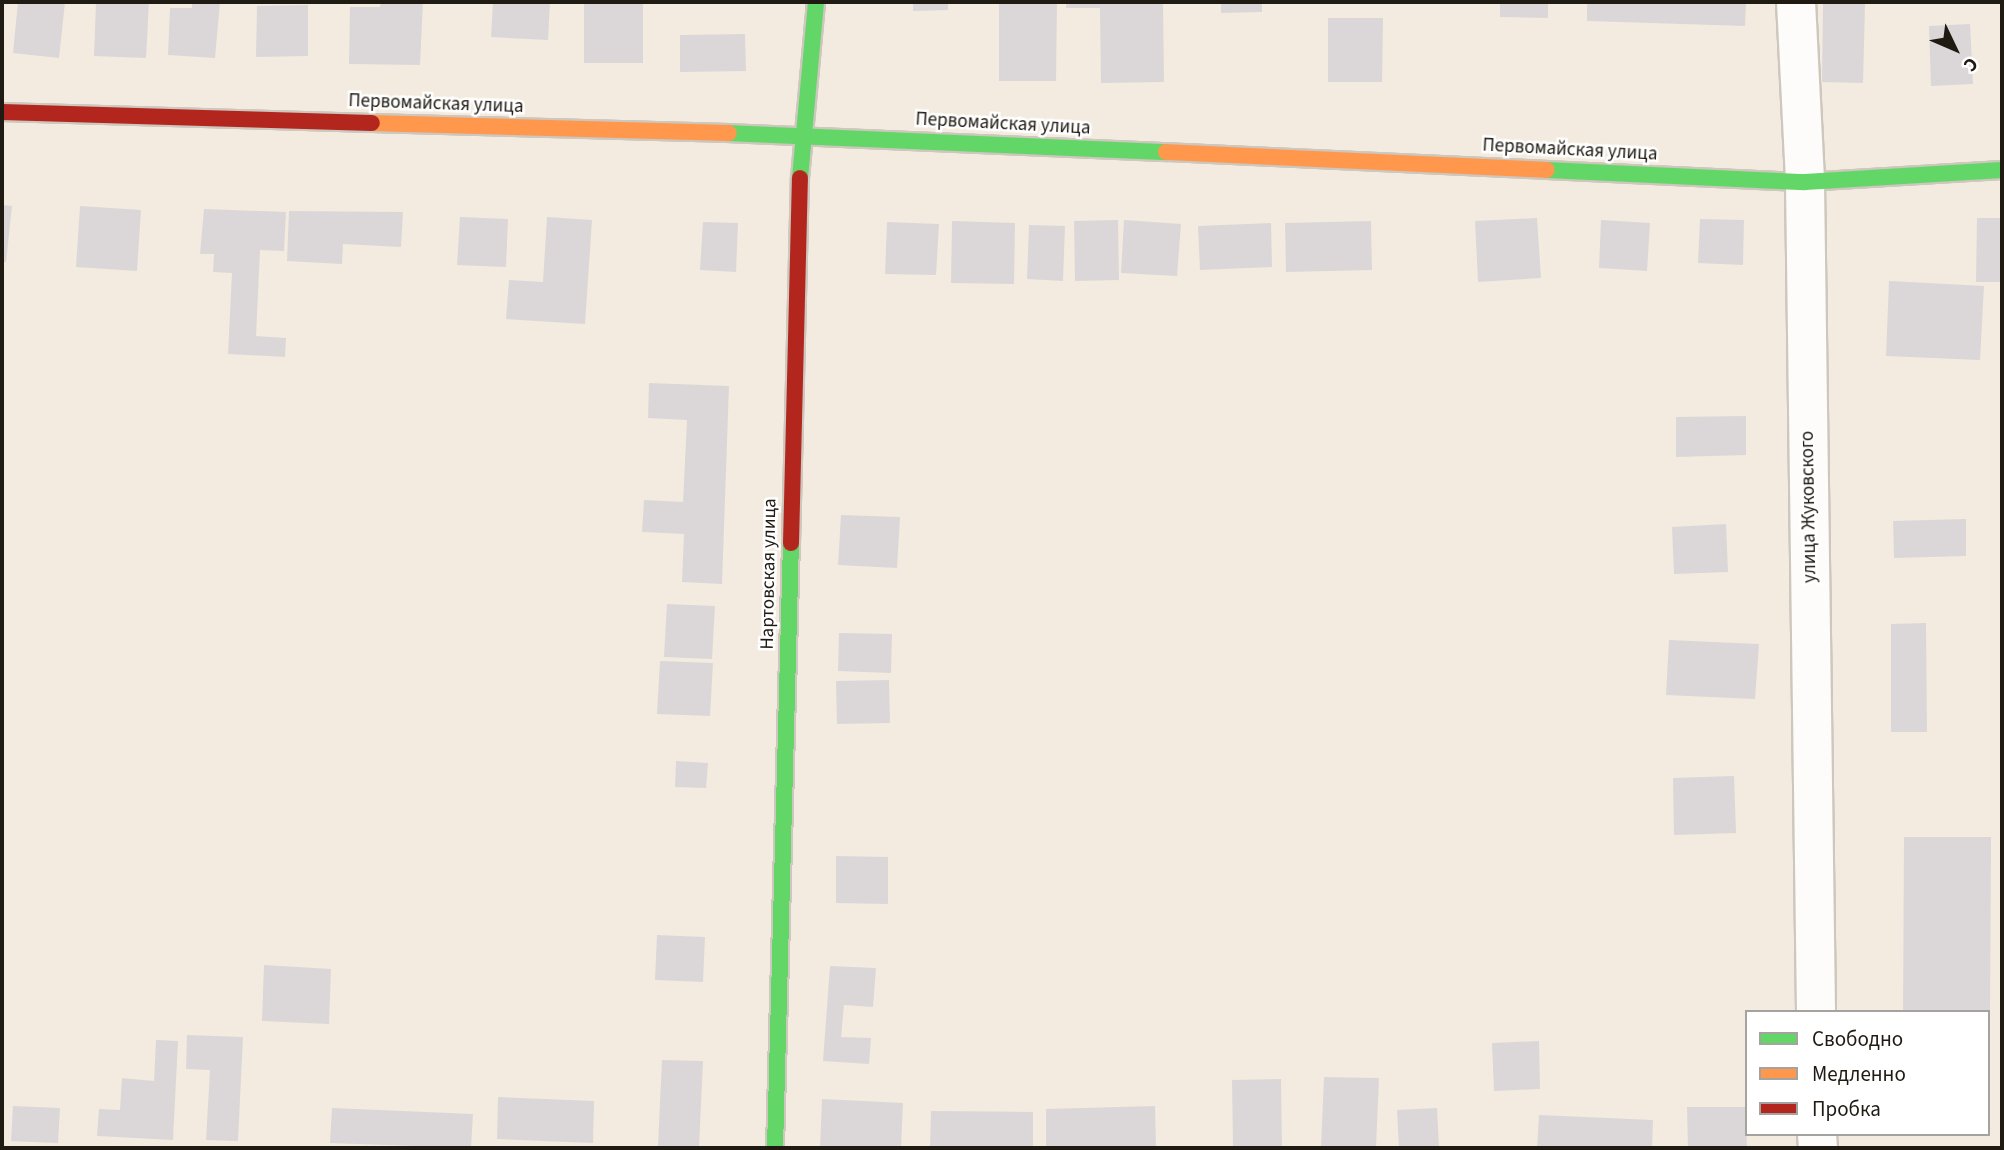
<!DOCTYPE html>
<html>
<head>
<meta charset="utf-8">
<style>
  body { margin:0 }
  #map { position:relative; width:2004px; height:1150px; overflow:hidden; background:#f3ebdf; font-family:"Source Sans 3",sans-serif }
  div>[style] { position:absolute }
  .building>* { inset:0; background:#dbd7d8 }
  .roads { filter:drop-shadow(2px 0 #cdc7be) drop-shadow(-2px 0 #cdc7be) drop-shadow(0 2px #cdc7be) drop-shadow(0 -2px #cdc7be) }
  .street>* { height:38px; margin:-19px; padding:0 19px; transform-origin:19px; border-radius:19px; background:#fdfcfa }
  .fast>* { height:16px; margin:-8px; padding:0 8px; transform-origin:8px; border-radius:8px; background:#63d668 }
  .slow>* { height:16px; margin:-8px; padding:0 8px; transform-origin:8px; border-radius:8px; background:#ff974d }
  .jam>* { height:16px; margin:-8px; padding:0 8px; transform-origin:8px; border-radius:8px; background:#b3261e }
  span { translate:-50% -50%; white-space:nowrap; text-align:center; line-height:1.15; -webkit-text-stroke:5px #fff; paint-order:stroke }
  .street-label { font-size:19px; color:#1f1a12 }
  .frame { position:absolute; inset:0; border:4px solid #1f1a12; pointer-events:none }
  .legend { position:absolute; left:1745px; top:1010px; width:245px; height:126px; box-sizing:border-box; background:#fff; border:2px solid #a5a3a0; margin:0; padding:9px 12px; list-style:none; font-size:21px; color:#1f1a12 }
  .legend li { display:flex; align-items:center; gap:14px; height:35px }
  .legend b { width:35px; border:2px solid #a5a3a0 }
  .north { position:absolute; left:1920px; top:14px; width:70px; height:70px; -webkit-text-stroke:5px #fff; paint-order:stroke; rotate:134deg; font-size:19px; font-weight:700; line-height:28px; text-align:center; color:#1f1a12 }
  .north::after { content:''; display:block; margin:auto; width:24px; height:32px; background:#1f1a12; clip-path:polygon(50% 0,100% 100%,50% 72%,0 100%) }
</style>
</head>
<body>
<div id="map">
  <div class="building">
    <i style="clip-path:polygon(18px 2px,65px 2px,59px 58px,13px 53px)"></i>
    <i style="clip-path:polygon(96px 2px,149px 2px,146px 58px,94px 56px)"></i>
    <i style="clip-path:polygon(192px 2px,220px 2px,215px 58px,168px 55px,170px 8px,192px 8px)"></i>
    <i style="clip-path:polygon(381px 2px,423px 2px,420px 65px,349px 64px,350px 7px,380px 7px)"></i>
    <i style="clip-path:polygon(493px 2px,550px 2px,548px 40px,491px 37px)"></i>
    <i style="clip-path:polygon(584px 2px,643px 2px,643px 63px,584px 63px)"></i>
    <i style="clip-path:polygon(913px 2px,948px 2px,948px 10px,913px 11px)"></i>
    <i style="clip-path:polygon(999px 2px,1057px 2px,1056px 81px,999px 81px)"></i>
    <i style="clip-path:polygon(1066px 2px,1163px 2px,1164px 82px,1101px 83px,1100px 8px,1066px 8px)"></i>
    <i style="clip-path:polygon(1221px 2px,1262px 2px,1262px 12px,1221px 13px)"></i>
    <i style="clip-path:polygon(1500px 2px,1548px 2px,1548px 18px,1500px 17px)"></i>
    <i style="clip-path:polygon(1587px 2px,1746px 2px,1745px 26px,1587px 21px)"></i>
    <i style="clip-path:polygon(1823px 3px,1865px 4px,1863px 83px,1822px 82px)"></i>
    <i style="clip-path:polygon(308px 5px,308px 56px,256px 57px,257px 6px)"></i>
    <i style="clip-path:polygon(1328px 18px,1383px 18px,1382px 82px,1328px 82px)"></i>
    <i style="clip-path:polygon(1970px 24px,1973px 84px,1931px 86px,1929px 26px)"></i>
    <i style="clip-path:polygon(745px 34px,746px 71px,680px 72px,680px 35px)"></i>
    <i style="clip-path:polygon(2px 205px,12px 206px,6px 262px,2px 262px)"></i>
    <i style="clip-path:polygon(80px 206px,141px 210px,137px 271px,76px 267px)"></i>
    <i style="clip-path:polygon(204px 209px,286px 212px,284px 251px,260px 250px,256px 336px,286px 338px,285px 357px,228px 354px,232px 273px,213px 272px,214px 254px,200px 254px)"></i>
    <i style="clip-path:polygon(289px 211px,403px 212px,401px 247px,343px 244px,342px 264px,287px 261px)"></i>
    <i style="clip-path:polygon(460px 217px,508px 219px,506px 267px,457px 265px)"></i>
    <i style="clip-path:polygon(547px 217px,592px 220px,585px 324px,506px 319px,509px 280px,543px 282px)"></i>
    <i style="clip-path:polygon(1537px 218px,1541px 278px,1478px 282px,1475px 221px)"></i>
    <i style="clip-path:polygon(1977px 218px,2002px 218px,2002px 282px,1976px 282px)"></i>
    <i style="clip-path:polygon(1700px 219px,1744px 220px,1743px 265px,1698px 263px)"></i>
    <i style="clip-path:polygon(1118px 220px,1119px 280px,1075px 281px,1074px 221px)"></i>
    <i style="clip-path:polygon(1124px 220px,1181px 224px,1177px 276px,1121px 273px)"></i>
    <i style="clip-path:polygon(1601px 220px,1650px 223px,1647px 271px,1599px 268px)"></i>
    <i style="clip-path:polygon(952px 221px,1015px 223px,1014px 284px,951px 283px)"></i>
    <i style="clip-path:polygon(1371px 221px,1372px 270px,1286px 272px,1285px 223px)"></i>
    <i style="clip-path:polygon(703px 222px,738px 223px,736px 272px,700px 270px)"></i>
    <i style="clip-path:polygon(887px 222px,939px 224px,936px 275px,885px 274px)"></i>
    <i style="clip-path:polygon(1271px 223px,1272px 267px,1200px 270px,1198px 226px)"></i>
    <i style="clip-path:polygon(1029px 225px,1065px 226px,1063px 281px,1027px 279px)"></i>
    <i style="clip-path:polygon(1889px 281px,1984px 286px,1980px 360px,1886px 356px)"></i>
    <i style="clip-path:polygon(649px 383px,729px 386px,722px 584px,682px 582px,684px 534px,642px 532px,644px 500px,683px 502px,687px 420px,648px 418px)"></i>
    <i style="clip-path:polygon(1746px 416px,1746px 455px,1676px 457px,1676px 417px)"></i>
    <i style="clip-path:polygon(841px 515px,900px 517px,897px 568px,838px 565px)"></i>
    <i style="clip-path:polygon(1966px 519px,1966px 556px,1894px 558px,1893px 521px)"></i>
    <i style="clip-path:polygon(1726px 524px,1728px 572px,1674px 574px,1672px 527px)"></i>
    <i style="clip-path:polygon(667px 604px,715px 606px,712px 659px,664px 657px)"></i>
    <i style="clip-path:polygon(1926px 623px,1927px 732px,1891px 732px,1891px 624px)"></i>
    <i style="clip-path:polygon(839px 633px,892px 634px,891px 673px,838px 671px)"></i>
    <i style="clip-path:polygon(1669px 640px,1759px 644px,1755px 699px,1666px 695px)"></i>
    <i style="clip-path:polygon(660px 661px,713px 663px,710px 716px,657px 714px)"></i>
    <i style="clip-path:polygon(889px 680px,890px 723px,837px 724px,836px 681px)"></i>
    <i style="clip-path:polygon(676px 761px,708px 763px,706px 788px,675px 787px)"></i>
    <i style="clip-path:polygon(1734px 776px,1736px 833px,1674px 835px,1673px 778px)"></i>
    <i style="clip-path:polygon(1904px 837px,1991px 837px,1990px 1012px,1903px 1012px)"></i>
    <i style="clip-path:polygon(836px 856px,888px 857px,888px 904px,836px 903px)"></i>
    <i style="clip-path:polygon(657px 935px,705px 937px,703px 982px,655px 980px)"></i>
    <i style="clip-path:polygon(264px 965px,331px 969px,329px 1024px,262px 1021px)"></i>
    <i style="clip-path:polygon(830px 966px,876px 968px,873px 1007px,844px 1005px,841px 1037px,871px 1038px,869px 1064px,823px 1061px)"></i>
    <i style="clip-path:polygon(187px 1035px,243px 1037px,238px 1141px,206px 1140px,210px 1070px,186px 1069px)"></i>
    <i style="clip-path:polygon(156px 1040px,178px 1041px,173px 1140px,97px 1136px,99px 1109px,120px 1110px,122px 1078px,154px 1081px)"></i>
    <i style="clip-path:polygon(1539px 1041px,1540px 1089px,1494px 1091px,1492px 1043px)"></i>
    <i style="clip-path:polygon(662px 1060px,703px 1061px,699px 1148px,658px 1146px)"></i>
    <i style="clip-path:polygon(1324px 1077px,1379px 1078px,1376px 1148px,1321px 1148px)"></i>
    <i style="clip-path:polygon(1281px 1079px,1282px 1148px,1233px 1148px,1232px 1080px)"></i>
    <i style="clip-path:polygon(498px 1097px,594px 1101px,593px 1143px,497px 1139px)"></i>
    <i style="clip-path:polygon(822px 1099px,903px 1103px,901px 1148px,820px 1148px)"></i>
    <i style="clip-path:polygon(13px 1106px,60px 1108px,58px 1143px,11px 1141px)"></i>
    <i style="clip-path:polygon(1155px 1106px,1156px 1148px,1046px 1148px,1046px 1109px)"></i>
    <i style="clip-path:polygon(1687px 1107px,1746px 1107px,1747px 1148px,1688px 1148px)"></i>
    <i style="clip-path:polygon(332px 1108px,473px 1114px,471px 1148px,330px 1143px)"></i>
    <i style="clip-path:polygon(1437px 1108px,1439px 1148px,1399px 1148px,1397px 1110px)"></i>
    <i style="clip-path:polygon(931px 1111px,1033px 1112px,1033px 1148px,930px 1148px)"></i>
    <i style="clip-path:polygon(1539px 1115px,1653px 1120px,1652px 1148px,1537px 1148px)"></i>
  </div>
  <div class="roads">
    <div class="street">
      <i style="left:1796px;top:2px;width:180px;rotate:87.1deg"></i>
      <i style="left:1805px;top:182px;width:830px;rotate:89.24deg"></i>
      <i style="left:1817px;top:1134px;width:14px;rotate:86deg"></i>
    </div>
    <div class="fast">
      <i style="left:729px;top:133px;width:437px;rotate:2.5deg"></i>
      <i style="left:1547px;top:170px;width:258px;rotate:2.7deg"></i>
      <i style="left:1805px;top:182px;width:197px;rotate:-3.5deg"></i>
      <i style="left:800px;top:178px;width:177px;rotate:-84.8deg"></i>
      <i style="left:775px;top:1148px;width:605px;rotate:-88.49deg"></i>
    </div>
    <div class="slow">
      <i style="left:372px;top:123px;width:357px;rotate:1.6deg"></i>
      <i style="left:1166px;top:152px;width:381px;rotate:2.7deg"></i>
    </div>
    <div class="jam">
      <i style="left:2px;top:112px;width:370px;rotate:1.7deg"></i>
      <i style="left:791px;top:543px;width:365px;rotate:-88.6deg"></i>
    </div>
  </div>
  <div class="street-label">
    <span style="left:436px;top:104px;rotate:2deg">Первомайская улица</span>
    <span style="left:1003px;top:124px;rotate:3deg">Первомайская улица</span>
    <span style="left:1570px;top:150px;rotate:3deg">Первомайская улица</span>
    <span style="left:1809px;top:507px;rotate:-91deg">улица Жуковского</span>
    <span style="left:769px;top:574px;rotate:-89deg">Нартовская улица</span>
  </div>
  <div class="frame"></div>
  <ul class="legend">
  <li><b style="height:9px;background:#63d668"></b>Свободно</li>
  <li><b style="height:9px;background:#ff974d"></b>Медленно</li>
  <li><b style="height:9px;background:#b3261e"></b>Пробка</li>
  </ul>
  <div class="north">С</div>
</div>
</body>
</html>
